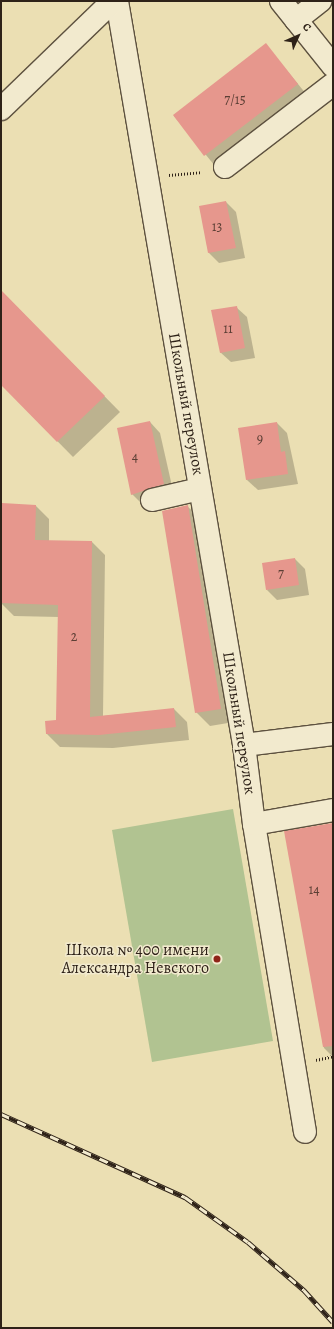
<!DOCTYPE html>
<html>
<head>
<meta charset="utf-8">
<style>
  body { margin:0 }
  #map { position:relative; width:334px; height:1329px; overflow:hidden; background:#ebdfb3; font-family:Alegreya,serif }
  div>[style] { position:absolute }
  .green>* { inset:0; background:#b1c391 }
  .shadow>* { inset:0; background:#0003 }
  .building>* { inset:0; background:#e6978d }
  .path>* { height:2.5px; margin-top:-1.25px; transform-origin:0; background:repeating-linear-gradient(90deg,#2e2218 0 1px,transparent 0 3px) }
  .roads { filter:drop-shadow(1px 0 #5d513f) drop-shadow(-1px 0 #5d513f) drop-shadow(0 1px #5d513f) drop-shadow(0 -1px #5d513f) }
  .minor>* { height:22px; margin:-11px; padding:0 11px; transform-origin:11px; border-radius:11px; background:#f2eace }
  .rail>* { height:4.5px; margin-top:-2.25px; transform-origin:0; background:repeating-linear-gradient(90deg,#f2eace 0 9px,#2e2218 0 18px); box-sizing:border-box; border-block:1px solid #2e2218 }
  .dots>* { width:11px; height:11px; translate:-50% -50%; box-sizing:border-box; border:2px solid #f2eace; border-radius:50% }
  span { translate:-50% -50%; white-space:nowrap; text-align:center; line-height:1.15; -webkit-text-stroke:3px #f2eace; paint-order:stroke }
  .number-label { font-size:14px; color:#5c3f35 }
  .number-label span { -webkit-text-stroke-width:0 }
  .street-label { font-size:16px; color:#2e2218 }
  .poi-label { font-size:16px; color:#2e2218 }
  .right { translate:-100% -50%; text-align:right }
  .frame { position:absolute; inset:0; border:2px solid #2e2218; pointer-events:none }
  .north { position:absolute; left:278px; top:16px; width:40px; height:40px; -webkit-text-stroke:3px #f2eace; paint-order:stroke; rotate:45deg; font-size:11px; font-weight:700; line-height:16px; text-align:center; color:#2e2218 }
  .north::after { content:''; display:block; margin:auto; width:14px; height:18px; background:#2e2218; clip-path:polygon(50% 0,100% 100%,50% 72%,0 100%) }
</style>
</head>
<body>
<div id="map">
  <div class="green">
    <i style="clip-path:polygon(233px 809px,273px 1041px,152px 1062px,112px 830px)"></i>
  </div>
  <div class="shadow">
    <i style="clip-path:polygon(266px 45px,307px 95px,215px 166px,174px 116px)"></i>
    <i style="clip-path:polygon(226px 202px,236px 212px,245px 258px,219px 263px,209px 253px,200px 207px)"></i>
    <i style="clip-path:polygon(1px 291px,120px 412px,73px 457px,1px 384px)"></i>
    <i style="clip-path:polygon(236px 307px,247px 317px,255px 358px,231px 362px,220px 352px)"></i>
    <i style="clip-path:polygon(150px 422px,160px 433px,174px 495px,142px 504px,132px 494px)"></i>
    <i style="clip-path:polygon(277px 423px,287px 433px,298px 484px,258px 490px,247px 480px)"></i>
    <i style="clip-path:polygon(3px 505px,36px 506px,49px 519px,49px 541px,92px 542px,105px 555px,103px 716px,174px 709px,187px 722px,189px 740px,113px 748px,60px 747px,47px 734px,57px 721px,59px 617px,14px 616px,1px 603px)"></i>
    <i style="clip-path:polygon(187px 506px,201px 519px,234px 722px,210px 726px,196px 712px)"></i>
    <i style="clip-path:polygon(295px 559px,305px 569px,309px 595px,277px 600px,267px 590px)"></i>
    <i style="clip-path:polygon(333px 824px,333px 1057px,324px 1048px,286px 832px)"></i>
  </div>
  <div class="building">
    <i style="clip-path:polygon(266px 43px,298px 84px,204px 156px,173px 115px)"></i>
    <i style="clip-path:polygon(226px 201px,236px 248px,208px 253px,199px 206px)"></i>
    <i style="clip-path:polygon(1px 290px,105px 396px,57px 442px,1px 385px)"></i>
    <i style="clip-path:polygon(237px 306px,245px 348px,220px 353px,211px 310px)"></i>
    <i style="clip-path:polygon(150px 421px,164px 484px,131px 495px,117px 428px)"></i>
    <i style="clip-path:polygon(277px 422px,281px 452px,285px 451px,288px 474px,246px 480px,238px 428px)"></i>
    <i style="clip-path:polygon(2px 503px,36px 505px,35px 540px,92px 541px,90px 717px,174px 708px,176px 727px,99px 735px,46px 734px,45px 721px,56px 720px,58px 605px,1px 603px)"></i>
    <i style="clip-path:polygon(188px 505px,221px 709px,195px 713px,162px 511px)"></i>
    <i style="clip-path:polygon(295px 558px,299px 585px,266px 590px,262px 563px)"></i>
    <i style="clip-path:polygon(333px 823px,333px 1046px,323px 1047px,284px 831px)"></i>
  </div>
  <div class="path">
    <i style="left:169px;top:175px;width:33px;rotate:-5deg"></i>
    <i style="left:316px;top:1060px;width:17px;rotate:-13deg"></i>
  </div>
  <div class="roads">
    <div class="minor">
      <i style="left:117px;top:1px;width:755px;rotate:80.31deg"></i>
      <i style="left:244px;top:745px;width:80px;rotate:82.8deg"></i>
      <i style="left:254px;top:824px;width:312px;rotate:80.6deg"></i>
      <i style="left:281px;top:1px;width:83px;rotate:51.3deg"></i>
      <i style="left:296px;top:20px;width:31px;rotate:-38deg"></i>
      <i style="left:1px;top:109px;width:156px;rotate:-44deg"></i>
      <i style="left:225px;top:167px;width:136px;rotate:-37.5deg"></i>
      <i style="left:152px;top:500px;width:49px;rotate:-12.9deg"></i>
      <i style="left:244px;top:745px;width:90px;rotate:-7deg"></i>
      <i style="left:254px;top:824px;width:80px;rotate:-10deg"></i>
    </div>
  </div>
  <div class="rail">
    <i style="left:1px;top:1114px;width:202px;rotate:24.3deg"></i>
    <i style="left:185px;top:1197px;width:77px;rotate:35.5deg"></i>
    <i style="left:248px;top:1242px;width:74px;rotate:40.6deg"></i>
    <i style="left:304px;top:1290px;width:43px;rotate:47.8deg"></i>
  </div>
  <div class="dots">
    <i style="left:217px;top:959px;background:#8f2418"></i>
  </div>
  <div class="number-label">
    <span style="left:235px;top:100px">7/15</span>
    <span style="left:217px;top:227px">13</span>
    <span style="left:228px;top:329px">11</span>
    <span style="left:260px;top:439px">9</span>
    <span style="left:135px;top:457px">4</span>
    <span style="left:281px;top:574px">7</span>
    <span style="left:74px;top:637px">2</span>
    <span style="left:314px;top:890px">14</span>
  </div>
  <div class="street-label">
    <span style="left:186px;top:404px;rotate:80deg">Школьный переулок</span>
    <span style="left:239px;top:723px;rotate:81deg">Школьный переулок</span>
  </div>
  <div class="poi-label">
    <span class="right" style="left:209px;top:959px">Школа № 400 имени<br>Александра Невского</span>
  </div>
  <div class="frame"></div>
  <div class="north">С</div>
</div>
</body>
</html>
